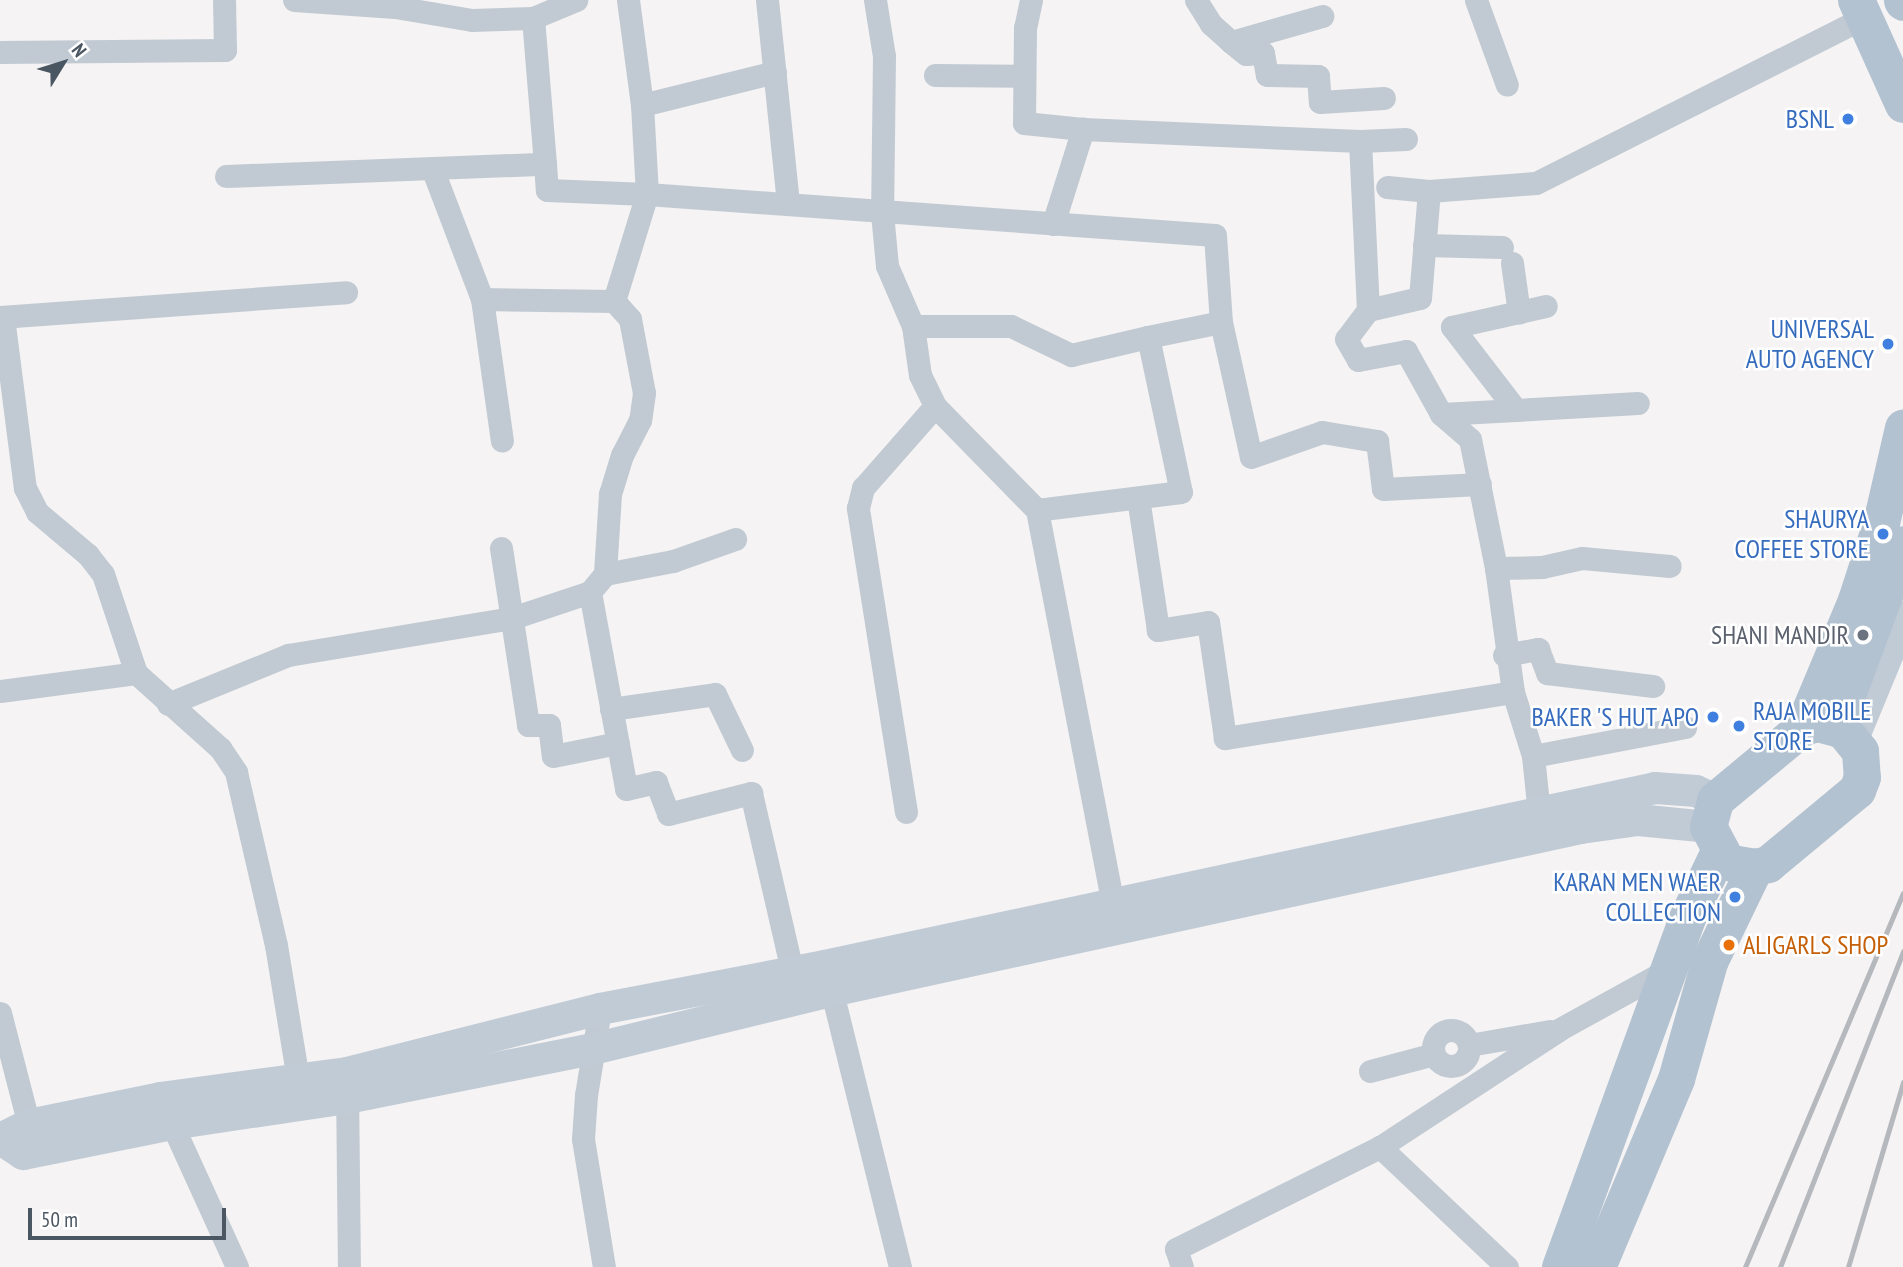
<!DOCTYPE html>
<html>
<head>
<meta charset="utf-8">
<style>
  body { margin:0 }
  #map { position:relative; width:1903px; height:1267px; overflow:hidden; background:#f5f3f3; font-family:"PT Sans Narrow",sans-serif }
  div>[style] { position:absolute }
  .street>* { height:23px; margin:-11.5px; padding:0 11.5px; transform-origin:11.5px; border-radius:11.5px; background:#c1cad2 }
  .street>.ring { margin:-11.5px; padding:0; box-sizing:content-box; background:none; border:23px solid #c1cad2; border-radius:50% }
  .secondary>* { height:32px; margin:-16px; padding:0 16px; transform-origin:16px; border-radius:16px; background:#c1cbd6 }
  .primary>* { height:37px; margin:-18.5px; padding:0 18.5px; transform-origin:18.5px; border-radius:18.5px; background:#b3c2d1 }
  .rail>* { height:5px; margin:-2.5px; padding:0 2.5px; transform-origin:2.5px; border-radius:2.5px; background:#b5b8bd }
  .dots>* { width:19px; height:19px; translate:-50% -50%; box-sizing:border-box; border:4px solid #fff; border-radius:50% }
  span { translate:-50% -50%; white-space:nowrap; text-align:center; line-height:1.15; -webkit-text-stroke:5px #fff; paint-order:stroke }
  .shop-label { font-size:26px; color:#366cbe }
  .right { translate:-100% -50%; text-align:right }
  .left { translate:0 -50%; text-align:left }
  .worship-label { font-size:26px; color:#5b616d }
  .food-label { font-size:26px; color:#c56008 }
  .north { position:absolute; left:28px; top:28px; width:70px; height:70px; -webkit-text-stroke:5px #fff; paint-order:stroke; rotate:52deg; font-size:19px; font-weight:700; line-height:28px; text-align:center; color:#4a5661 }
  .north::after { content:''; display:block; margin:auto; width:24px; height:32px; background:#4a5661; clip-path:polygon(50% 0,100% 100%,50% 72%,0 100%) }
  .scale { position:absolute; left:28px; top:1208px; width:198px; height:32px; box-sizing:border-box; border:4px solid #4a5661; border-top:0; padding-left:9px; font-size:21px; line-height:24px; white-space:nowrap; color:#4a5661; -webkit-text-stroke:5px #fff; paint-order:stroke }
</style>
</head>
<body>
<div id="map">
  <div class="street">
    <i style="left:294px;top:0;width:101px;rotate:4deg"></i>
    <i style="left:395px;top:7px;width:78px;rotate:9.6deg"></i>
    <i style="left:472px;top:20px;width:61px;rotate:-1.9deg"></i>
    <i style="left:533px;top:18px;width:47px;rotate:-22.7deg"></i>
    <i style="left:767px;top:0;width:203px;rotate:84.1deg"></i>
    <i style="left:875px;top:0;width:57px;rotate:80.9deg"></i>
    <i style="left:884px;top:56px;width:157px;rotate:90.7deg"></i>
    <i style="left:882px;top:213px;width:53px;rotate:84.6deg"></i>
    <i style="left:887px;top:266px;width:65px;rotate:66.6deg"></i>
    <i style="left:913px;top:326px;width:98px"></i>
    <i style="left:1011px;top:326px;width:67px;rotate:25.8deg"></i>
    <i style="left:1071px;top:355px;width:79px;rotate:-13.2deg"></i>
    <i style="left:1031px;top:0;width:29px;rotate:102deg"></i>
    <i style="left:1025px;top:28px;width:95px;rotate:90.6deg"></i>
    <i style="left:1024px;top:123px;width:59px;rotate:5.8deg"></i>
    <i style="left:1083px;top:129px;width:277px;rotate:2.5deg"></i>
    <i style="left:1360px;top:141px;width:169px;rotate:87.3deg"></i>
    <i style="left:1368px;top:310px;width:36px;rotate:127deg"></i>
    <i style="left:1346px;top:339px;width:24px;rotate:60deg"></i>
    <i style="left:1358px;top:360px;width:49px;rotate:-10.6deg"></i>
    <i style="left:1406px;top:351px;width:72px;rotate:60.9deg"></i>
    <i style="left:1441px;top:414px;width:38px;rotate:41deg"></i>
    <i style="left:1470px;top:439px;width:132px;rotate:78.6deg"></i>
    <i style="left:1496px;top:568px;width:125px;rotate:82.2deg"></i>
    <i style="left:1513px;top:692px;width:292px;rotate:170.9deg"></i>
    <i style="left:1225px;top:738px;width:117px;rotate:-98.3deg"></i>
    <i style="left:1208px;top:622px;width:51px;rotate:170.9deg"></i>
    <i style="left:1158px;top:630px;width:134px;rotate:-98.6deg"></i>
    <i style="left:1196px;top:0;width:28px;rotate:58deg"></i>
    <i style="left:1211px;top:24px;width:27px;rotate:42deg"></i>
    <i style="left:1231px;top:42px;width:95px;rotate:-15.9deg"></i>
    <i style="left:1476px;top:0;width:90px;rotate:70deg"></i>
    <i style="left:533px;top:18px;width:146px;rotate:85.3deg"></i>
    <i style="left:1231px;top:42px;width:19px;rotate:39deg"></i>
    <i style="left:1246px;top:54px;width:17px;rotate:-3deg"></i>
    <i style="left:1263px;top:53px;width:22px;rotate:80deg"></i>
    <i style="left:1267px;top:75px;width:51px;rotate:1.1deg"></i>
    <i style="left:1318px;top:76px;width:26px;rotate:86deg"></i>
    <i style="left:1320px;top:102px;width:64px;rotate:-3.6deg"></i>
    <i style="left:0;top:52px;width:225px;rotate:-0.5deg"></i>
    <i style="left:225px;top:50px;width:50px;rotate:-91.1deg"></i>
    <i style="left:935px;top:75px;width:89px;rotate:0.6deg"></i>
    <i style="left:642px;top:105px;width:137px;rotate:-13.9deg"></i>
    <i style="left:1360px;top:141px;width:46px;rotate:-2.5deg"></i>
    <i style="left:432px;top:168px;width:140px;rotate:69.1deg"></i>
    <i style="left:482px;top:299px;width:132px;rotate:0.9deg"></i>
    <i style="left:614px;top:301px;width:24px;rotate:48deg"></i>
    <i style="left:630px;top:319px;width:75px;rotate:79.3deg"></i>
    <i style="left:644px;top:393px;width:27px;rotate:98deg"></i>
    <i style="left:640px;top:420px;width:39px;rotate:117deg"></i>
    <i style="left:622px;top:455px;width:41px;rotate:107.1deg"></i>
    <i style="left:610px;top:494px;width:80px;rotate:93.6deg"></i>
    <i style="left:605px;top:574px;width:23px;rotate:130deg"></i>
    <i style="left:590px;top:592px;width:200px;rotate:79.6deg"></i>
    <i style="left:626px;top:789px;width:31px;rotate:-13deg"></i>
    <i style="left:656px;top:782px;width:34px;rotate:69deg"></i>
    <i style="left:668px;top:814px;width:86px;rotate:-14.2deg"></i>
    <i style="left:751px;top:793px;width:182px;rotate:77deg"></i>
    <i style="left:226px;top:176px;width:319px;rotate:-2.2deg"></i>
    <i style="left:545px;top:164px;width:26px;rotate:86deg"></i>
    <i style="left:547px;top:190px;width:100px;rotate:2.3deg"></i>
    <i style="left:647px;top:194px;width:89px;rotate:-93.2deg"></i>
    <i style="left:642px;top:105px;width:106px;rotate:-97.6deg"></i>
    <i style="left:1429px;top:191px;width:107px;rotate:-4.3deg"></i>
    <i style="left:1536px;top:183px;width:370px;rotate:-26.8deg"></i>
    <i style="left:1053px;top:224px;width:100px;rotate:-72.5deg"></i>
    <i style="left:1424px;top:245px;width:78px;rotate:1.5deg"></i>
    <i style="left:1512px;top:263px;width:50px;rotate:82deg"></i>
    <i style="left:482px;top:299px;width:143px;rotate:82deg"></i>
    <i style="left:614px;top:301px;width:112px;rotate:-72.9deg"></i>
    <i style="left:647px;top:194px;width:569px;rotate:4.13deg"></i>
    <i style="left:1215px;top:235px;width:87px;rotate:86.1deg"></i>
    <i style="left:1221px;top:322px;width:75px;rotate:168.4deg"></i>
    <i style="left:1148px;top:337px;width:158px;rotate:78deg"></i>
    <i style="left:1181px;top:492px;width:145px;rotate:172.9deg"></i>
    <i style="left:1037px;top:510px;width:403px;rotate:79.1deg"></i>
    <i style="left:1368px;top:310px;width:53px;rotate:-13deg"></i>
    <i style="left:1420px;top:298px;width:107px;rotate:-85.2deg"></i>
    <i style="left:1429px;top:191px;width:42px;rotate:-174.6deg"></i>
    <i style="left:0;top:317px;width:347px;rotate:-4.1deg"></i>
    <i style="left:3px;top:317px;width:172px;rotate:82.7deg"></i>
    <i style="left:25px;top:488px;width:27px;rotate:63deg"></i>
    <i style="left:37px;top:512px;width:67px;rotate:40.1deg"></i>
    <i style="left:88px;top:555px;width:24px;rotate:52deg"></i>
    <i style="left:103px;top:574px;width:104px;rotate:71.6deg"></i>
    <i style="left:136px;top:673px;width:113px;rotate:41.8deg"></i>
    <i style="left:220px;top:748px;width:29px;rotate:56deg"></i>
    <i style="left:236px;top:772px;width:178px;rotate:77deg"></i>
    <i style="left:276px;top:945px;width:137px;rotate:80.7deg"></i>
    <i style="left:1221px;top:322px;width:138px;rotate:77.5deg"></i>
    <i style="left:1251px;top:457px;width:75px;rotate:-19.4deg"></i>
    <i style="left:1322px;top:432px;width:56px;rotate:9.3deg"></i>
    <i style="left:1377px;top:441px;width:48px;rotate:82.9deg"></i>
    <i style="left:1383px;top:489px;width:97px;rotate:-3deg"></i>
    <i style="left:913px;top:326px;width:49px;rotate:81.9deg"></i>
    <i style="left:920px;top:375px;width:34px;rotate:64deg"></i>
    <i style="left:935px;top:406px;width:146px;rotate:45.6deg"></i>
    <i style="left:1516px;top:410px;width:122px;rotate:-3.3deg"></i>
    <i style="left:1441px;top:414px;width:75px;rotate:-3.1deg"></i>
    <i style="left:1516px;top:410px;width:105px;rotate:-127.6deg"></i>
    <i style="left:1452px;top:327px;width:96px;rotate:-12.6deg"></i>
    <i style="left:501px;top:548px;width:179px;rotate:81.3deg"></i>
    <i style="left:528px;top:725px;width:21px"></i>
    <i style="left:549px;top:725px;width:31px;rotate:83deg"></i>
    <i style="left:553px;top:756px;width:66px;rotate:-11.3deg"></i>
    <i style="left:1496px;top:568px;width:46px;rotate:-1.2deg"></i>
    <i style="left:1542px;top:567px;width:41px;rotate:-12.7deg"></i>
    <i style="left:1582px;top:558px;width:88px;rotate:5.2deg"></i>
    <i style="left:605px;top:574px;width:69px;rotate:-10.8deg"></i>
    <i style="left:673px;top:561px;width:66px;rotate:-19.5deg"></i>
    <i style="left:1504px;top:655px;width:35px;rotate:-10deg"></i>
    <i style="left:1538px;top:649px;width:26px;rotate:69deg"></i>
    <i style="left:1547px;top:673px;width:107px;rotate:7deg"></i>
    <i style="left:0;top:691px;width:137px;rotate:-7.5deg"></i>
    <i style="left:1513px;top:692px;width:67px;rotate:72.6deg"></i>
    <i style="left:1533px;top:756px;width:155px;rotate:-10.8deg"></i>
    <i style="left:168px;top:704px;width:130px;rotate:-22.2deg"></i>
    <i style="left:288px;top:655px;width:227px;rotate:-9.4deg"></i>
    <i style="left:512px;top:618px;width:82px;rotate:-18.4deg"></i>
    <i style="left:611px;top:709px;width:105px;rotate:-8.2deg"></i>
    <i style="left:715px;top:694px;width:62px;rotate:64.3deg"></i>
    <i style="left:1533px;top:756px;width:57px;rotate:84deg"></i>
    <i style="left:906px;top:812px;width:308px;rotate:-99deg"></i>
    <i style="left:858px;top:508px;width:21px;rotate:-76deg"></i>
    <i style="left:863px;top:488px;width:109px;rotate:-48.7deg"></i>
    <i style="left:828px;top:976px;width:300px;rotate:76.1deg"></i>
    <i style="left:600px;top:1009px;width:87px;rotate:99.2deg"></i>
    <i style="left:586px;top:1095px;width:44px;rotate:93.9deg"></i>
    <i style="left:583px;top:1139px;width:130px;rotate:80.7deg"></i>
    <i style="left:0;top:1013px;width:116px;rotate:75.5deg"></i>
    <i class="ring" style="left:1433px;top:1030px;width:13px;height:13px"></i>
    <i style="left:1469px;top:1045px;width:82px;rotate:-9.8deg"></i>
    <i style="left:1370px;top:1071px;width:66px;rotate:-14.9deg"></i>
    <i style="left:347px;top:1083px;width:184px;rotate:89.4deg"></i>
    <i style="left:166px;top:1111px;width:171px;rotate:65.5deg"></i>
    <i style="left:1182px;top:1267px;width:19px;rotate:-108deg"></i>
    <i style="left:1176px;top:1249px;width:228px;rotate:-26.6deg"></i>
    <i style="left:1507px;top:1267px;width:175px;rotate:-136.6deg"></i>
    <i style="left:1380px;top:1147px;width:215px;rotate:-33.2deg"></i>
    <i style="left:1560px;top:1029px;width:122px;rotate:-28.9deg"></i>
  </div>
  <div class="secondary">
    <i style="left:1852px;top:741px;width:134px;rotate:-67.6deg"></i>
    <i style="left:0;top:1139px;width:32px;rotate:-26deg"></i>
    <i style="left:29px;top:1125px;width:134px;rotate:-11.6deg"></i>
    <i style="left:160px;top:1098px;width:189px;rotate:-7.6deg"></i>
    <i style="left:347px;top:1073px;width:261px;rotate:-14.2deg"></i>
    <i style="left:600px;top:1009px;width:229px;rotate:-10.8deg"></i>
    <i style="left:825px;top:966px;width:849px;rotate:-12.1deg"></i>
    <i style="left:1655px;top:788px;width:41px;rotate:4.2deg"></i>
    <i style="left:1696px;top:791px;width:21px;rotate:25deg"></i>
    <i style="left:1px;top:1139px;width:27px;rotate:34deg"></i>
    <i style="left:23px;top:1154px;width:152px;rotate:-11.4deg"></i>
    <i style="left:172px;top:1124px;width:177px;rotate:-8.5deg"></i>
    <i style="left:347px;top:1098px;width:251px;rotate:-11.3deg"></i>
    <i style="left:593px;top:1049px;width:245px;rotate:-13.7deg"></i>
    <i style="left:831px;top:991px;width:768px;rotate:-12.26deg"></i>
    <i style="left:1581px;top:828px;width:58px;rotate:-8deg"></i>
    <i style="left:1638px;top:820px;width:70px;rotate:5.7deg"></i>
  </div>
  <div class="primary">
    <i style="left:1856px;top:0;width:114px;rotate:65.7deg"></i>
    <i style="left:1902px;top:0;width:2px;rotate:63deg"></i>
    <i style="left:1817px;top:723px;width:27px;rotate:15deg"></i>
    <i style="left:1843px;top:730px;width:27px;rotate:51deg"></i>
    <i style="left:1860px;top:751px;width:26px;rotate:86deg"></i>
    <i style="left:1862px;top:777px;width:14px;rotate:111deg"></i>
    <i style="left:1857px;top:790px;width:116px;rotate:140.3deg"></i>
    <i style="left:1768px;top:864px;width:13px;rotate:167deg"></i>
    <i style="left:1755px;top:867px;width:28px;rotate:-170deg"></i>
    <i style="left:1727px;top:862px;width:40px;rotate:-118deg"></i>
    <i style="left:1708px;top:827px;width:28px;rotate:-75deg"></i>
    <i style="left:1715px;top:800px;width:114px;rotate:-39.7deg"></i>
    <i style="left:1803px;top:727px;width:15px;rotate:-16deg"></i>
    <i style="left:1803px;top:727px;width:138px;rotate:-67.3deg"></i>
    <i style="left:1856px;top:600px;width:81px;rotate:-72deg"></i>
    <i style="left:1881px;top:523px;width:98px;rotate:-77deg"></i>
    <i style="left:1835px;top:727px;width:195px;rotate:-69.6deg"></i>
    <i style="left:1560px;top:1267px;width:369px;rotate:-70deg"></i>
    <i style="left:1686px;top:920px;width:76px;rotate:-64.4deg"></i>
    <i style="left:1597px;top:1267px;width:204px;rotate:-67.2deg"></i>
    <i style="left:1676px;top:1079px;width:122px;rotate:-74.2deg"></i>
    <i style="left:1709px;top:962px;width:106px;rotate:-64.2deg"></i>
  </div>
  <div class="rail">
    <i style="left:1745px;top:1267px;width:406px;rotate:-67.1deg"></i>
    <i style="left:1780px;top:1267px;width:339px;rotate:-68.7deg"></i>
    <i style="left:1848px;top:1267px;width:193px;rotate:-73.4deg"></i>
  </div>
  <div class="dots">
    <i style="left:1848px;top:119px;background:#3f7fe0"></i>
    <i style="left:1888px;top:344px;background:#3f7fe0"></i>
    <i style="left:1883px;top:534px;background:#3f7fe0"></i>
    <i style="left:1863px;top:635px;background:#6b7280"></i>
    <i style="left:1713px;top:717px;background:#3f7fe0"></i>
    <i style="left:1739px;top:726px;background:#3f7fe0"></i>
    <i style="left:1735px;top:897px;background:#3f7fe0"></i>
    <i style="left:1729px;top:945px;background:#e8710a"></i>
  </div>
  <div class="shop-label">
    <span class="right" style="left:1834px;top:119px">BSNL</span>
    <span class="right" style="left:1874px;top:344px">UNIVERSAL<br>AUTO AGENCY</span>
    <span class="right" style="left:1869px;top:534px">SHAURYA<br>COFFEE STORE</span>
    <span class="left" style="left:1753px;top:726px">RAJA MOBILE<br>STORE</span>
    <span class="right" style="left:1699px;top:717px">BAKER 'S HUT APO</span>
    <span class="right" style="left:1721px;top:897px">KARAN MEN WAER<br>COLLECTION</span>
  </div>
  <div class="worship-label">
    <span class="right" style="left:1849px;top:635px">SHANI MANDIR</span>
  </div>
  <div class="food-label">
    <span class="left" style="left:1743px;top:945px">ALIGARLS SHOP</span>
  </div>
  <div class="north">N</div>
  <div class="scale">50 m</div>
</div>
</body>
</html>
